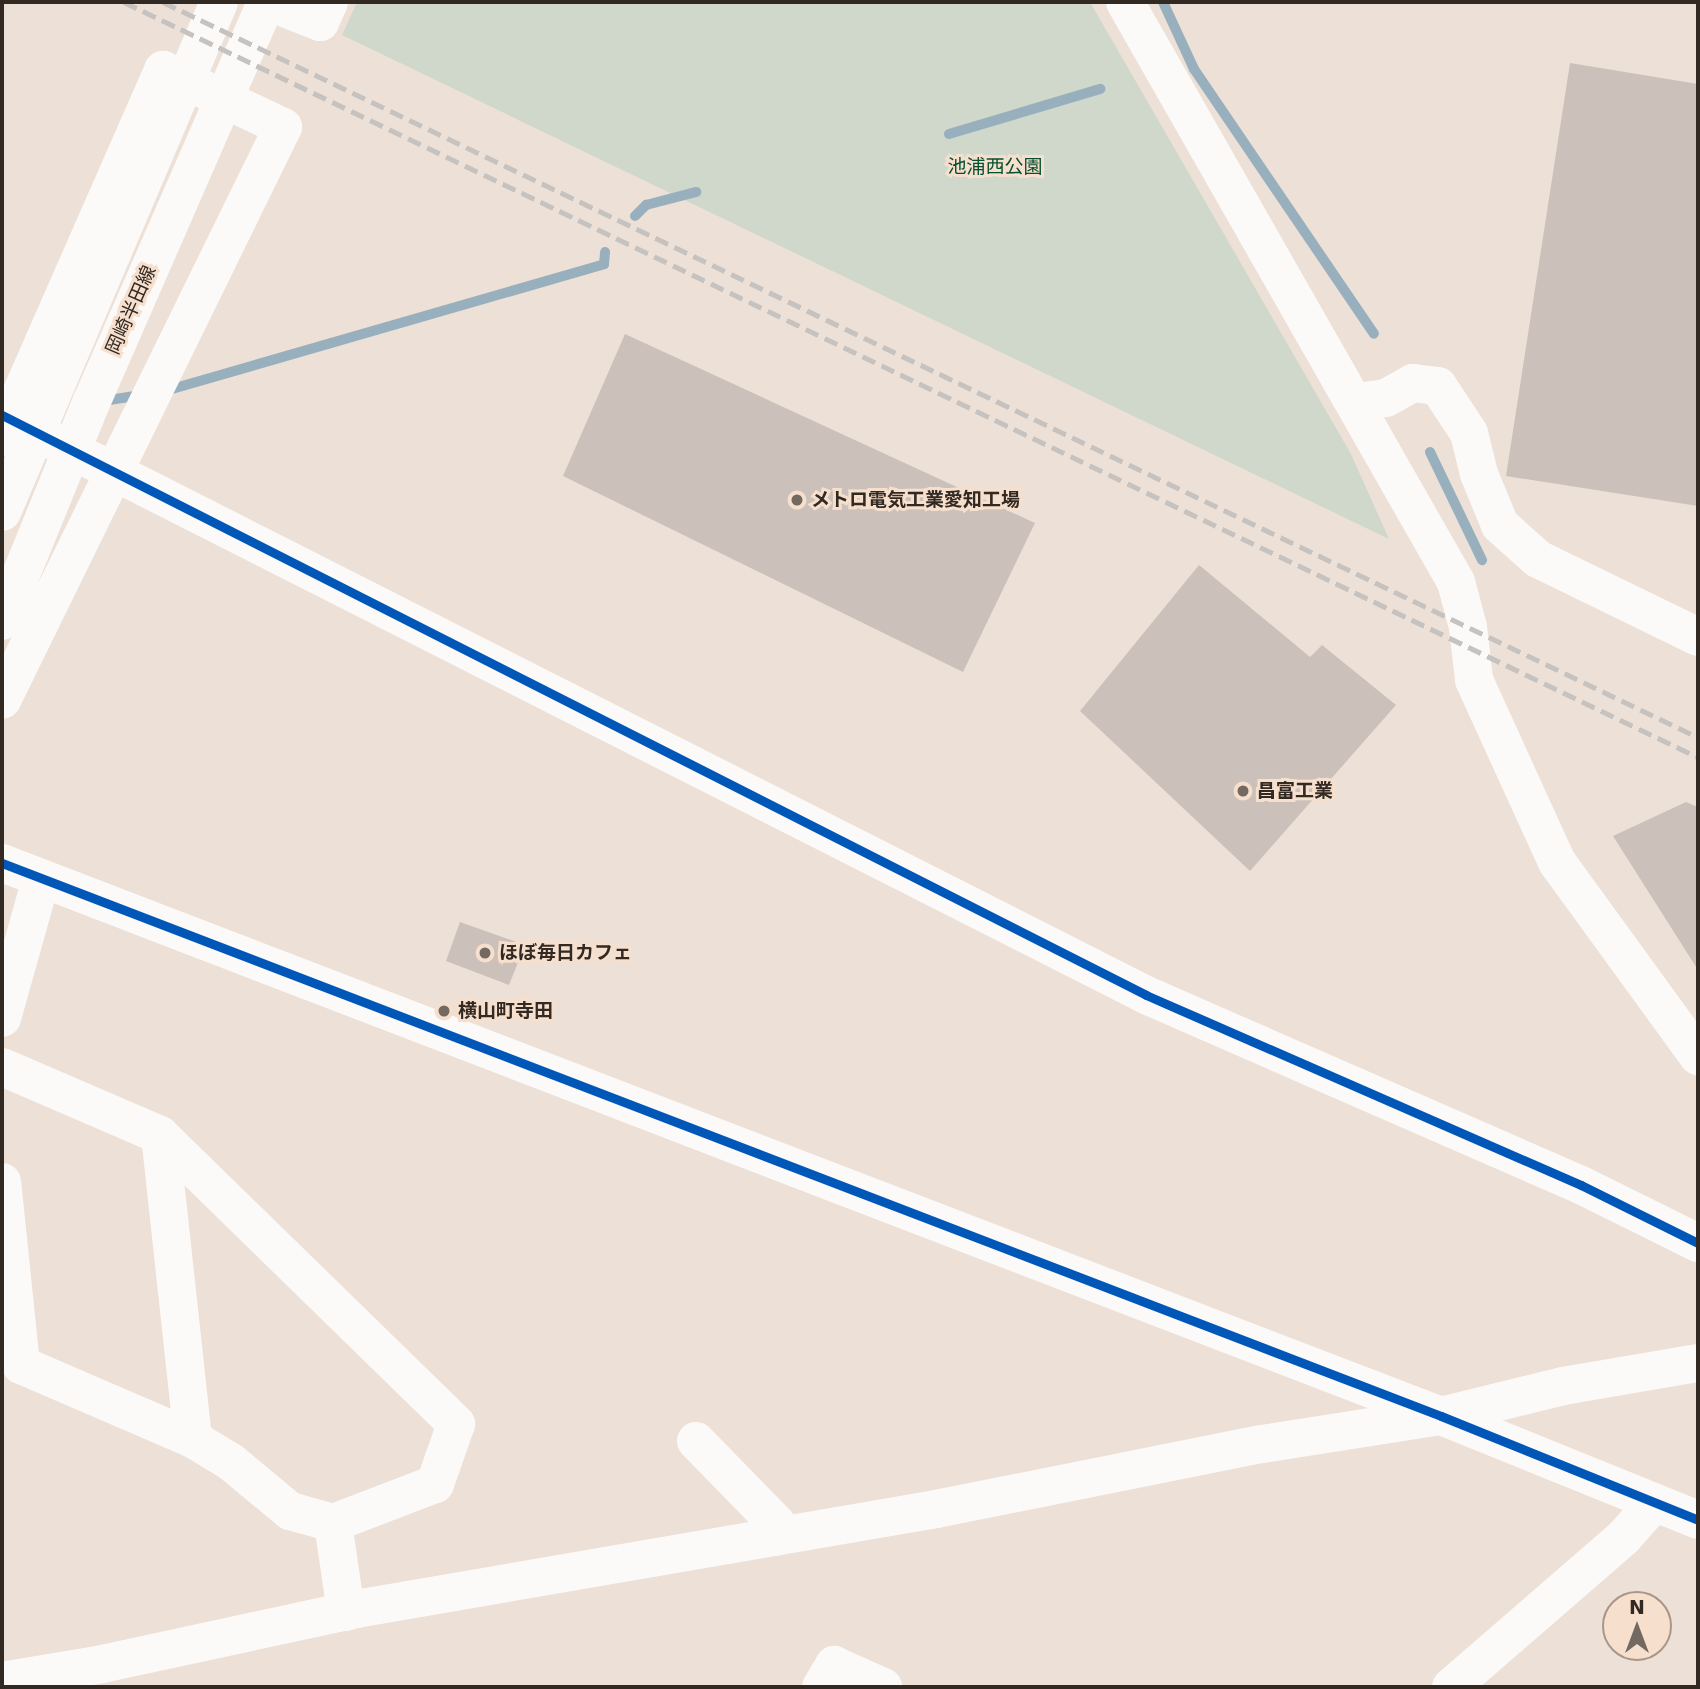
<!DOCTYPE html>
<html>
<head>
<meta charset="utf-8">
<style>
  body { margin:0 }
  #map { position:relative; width:1700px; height:1689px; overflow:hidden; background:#ede0d6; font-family:"DejaVu Sans","Noto Sans JP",sans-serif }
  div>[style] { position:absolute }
  .green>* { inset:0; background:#d0d8cb }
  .stream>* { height:10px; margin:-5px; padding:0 5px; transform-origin:5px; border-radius:5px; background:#98b0be }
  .building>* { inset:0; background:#cbc1ba }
  .minor>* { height:38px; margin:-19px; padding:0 19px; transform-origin:19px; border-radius:19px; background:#fcfaf9 }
  .major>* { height:38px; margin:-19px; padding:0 19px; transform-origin:19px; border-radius:19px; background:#fcfaf9 }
  .rail>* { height:5px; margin-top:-2.5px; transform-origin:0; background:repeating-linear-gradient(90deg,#c6c2c0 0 14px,transparent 0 21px) }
  .cycleway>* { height:9px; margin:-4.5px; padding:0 4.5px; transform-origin:4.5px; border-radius:4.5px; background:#0057b8 }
  .dots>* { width:19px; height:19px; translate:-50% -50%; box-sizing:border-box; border:4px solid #f6dfcd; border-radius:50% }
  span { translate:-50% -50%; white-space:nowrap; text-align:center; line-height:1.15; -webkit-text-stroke:6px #f6dfcd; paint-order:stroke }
  .park-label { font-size:19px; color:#045031 }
  .street-label { font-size:19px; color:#312922 }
  .poi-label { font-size:19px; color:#312922; font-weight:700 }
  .left { translate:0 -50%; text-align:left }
  .frame { position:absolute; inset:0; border:4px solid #312922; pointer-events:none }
  .north { position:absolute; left:1602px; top:1591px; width:70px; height:70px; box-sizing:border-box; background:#f6dfcd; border:2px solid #a79689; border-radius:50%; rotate:0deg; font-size:19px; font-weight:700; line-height:28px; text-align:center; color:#312922 }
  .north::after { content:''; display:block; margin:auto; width:24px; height:32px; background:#736961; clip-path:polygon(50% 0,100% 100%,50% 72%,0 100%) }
</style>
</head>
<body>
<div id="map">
  <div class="green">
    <i style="clip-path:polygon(357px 2px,1090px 2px,1351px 454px,1389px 539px,342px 35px)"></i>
  </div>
  <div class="stream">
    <i style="left:1163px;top:2px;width:74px;rotate:65.2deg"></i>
    <i style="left:1194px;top:69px;width:320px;rotate:55.8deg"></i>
    <i style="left:949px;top:134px;width:158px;rotate:-16.6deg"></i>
    <i style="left:635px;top:216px;width:16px;rotate:-45deg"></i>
    <i style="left:646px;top:205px;width:52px;rotate:-14.6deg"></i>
    <i style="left:165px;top:391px;width:457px;rotate:-16.1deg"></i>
    <i style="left:604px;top:264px;width:12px;rotate:-85deg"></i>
    <i style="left:103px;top:401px;width:37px;rotate:-9deg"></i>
    <i style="left:1430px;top:452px;width:120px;rotate:64.3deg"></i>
  </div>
  <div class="building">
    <i style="clip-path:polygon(1570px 63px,1698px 84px,1698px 506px,1506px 476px)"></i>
    <i style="clip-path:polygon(625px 334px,1035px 523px,963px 672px,563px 476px)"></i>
    <i style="clip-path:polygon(1199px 565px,1310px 657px,1322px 645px,1396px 705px,1250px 871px,1080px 711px)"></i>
    <i style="clip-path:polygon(1686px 802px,1698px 807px,1698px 970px,1613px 836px)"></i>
    <i style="clip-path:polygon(460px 922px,525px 945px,509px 985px,446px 961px)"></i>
  </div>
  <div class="minor">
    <i style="left:269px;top:2px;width:55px;rotate:21.4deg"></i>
    <i style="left:320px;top:22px;width:22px;rotate:-66deg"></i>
    <i style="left:1125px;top:2px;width:668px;rotate:60.29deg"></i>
    <i style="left:1456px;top:582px;width:47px;rotate:75.1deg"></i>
    <i style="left:1468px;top:627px;width:53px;rotate:83.5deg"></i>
    <i style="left:1474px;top:680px;width:200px;rotate:65.5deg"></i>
    <i style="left:1557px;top:862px;width:240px;rotate:54deg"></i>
    <i style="left:1357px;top:402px;width:29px;rotate:-8deg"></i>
    <i style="left:1386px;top:398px;width:31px;rotate:-29deg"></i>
    <i style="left:1413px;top:383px;width:25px;rotate:7deg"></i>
    <i style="left:1438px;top:386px;width:56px;rotate:56.6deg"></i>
    <i style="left:1469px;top:433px;width:42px;rotate:76.3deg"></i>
    <i style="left:1479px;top:474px;width:55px;rotate:67.6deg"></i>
    <i style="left:1500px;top:525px;width:51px;rotate:41.8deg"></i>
    <i style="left:1538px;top:559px;width:178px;rotate:26deg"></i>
    <i style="left:2px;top:415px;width:1283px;rotate:26.88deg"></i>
    <i style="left:1146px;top:995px;width:475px;rotate:23.6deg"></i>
    <i style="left:1581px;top:1185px;width:131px;rotate:26.4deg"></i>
    <i style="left:2px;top:437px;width:401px;rotate:-66.3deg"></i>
    <i style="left:163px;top:70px;width:133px;rotate:25.4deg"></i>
    <i style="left:283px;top:127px;width:638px;rotate:116.12deg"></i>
    <i style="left:2px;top:863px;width:1542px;rotate:21.02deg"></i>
    <i style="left:1441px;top:1416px;width:277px;rotate:22deg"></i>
    <i style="left:2px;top:1018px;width:144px;rotate:-74.3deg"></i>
    <i style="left:2px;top:1067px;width:172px;rotate:23.3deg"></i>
    <i style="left:160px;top:1135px;width:414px;rotate:44.3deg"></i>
    <i style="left:456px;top:1424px;width:64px;rotate:109.3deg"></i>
    <i style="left:435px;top:1484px;width:109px;rotate:159.1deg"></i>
    <i style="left:333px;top:1523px;width:45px;rotate:-164.4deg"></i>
    <i style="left:290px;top:1511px;width:77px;rotate:-140.3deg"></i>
    <i style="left:231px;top:1462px;width:44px;rotate:-148.8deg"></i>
    <i style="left:193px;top:1439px;width:187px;rotate:-156.7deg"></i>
    <i style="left:21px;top:1365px;width:184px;rotate:-95.9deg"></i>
    <i style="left:160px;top:1135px;width:306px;rotate:83.8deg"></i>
    <i style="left:696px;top:1441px;width:115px;rotate:45.7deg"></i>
    <i style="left:776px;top:1523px;width:14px;rotate:90deg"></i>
    <i style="left:333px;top:1523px;width:90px;rotate:81.7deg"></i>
    <i style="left:2px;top:1681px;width:101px;rotate:-9.6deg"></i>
    <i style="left:102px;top:1664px;width:260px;rotate:-12.2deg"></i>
    <i style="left:356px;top:1609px;width:589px;rotate:-9.78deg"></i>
    <i style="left:936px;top:1509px;width:332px;rotate:-11.3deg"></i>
    <i style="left:1262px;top:1444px;width:181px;rotate:-8.9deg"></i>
    <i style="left:1441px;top:1416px;width:126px;rotate:-13.8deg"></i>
    <i style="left:1563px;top:1386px;width:137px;rotate:-9.7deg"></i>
    <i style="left:821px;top:1687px;width:26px;rotate:-59deg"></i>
    <i style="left:834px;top:1665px;width:54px;rotate:24.2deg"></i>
    <i style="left:1451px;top:1687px;width:228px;rotate:-40.9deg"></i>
    <i style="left:1623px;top:1538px;width:47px;rotate:-48.5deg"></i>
  </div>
  <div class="major">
    <i style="left:2px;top:512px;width:554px;rotate:-66.95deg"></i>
    <i style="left:2px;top:621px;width:238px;rotate:-67.8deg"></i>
    <i style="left:92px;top:401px;width:435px;rotate:-66.4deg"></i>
  </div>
  <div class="rail">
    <i style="left:124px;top:2px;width:1746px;rotate:25.63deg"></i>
    <i style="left:163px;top:2px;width:1702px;rotate:25.59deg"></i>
  </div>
  <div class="cycleway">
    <i style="left:2px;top:415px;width:1283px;rotate:26.88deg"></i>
    <i style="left:1146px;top:995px;width:475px;rotate:23.6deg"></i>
    <i style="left:1581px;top:1185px;width:131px;rotate:26.4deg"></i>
    <i style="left:2px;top:863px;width:1542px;rotate:21.02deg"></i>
    <i style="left:1441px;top:1416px;width:277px;rotate:22deg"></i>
  </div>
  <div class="dots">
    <i style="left:797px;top:500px;background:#736961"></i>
    <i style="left:1243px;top:791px;background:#736961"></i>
    <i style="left:485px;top:953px;background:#736961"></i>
    <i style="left:444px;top:1011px;background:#736961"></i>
  </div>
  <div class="park-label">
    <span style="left:995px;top:167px">池浦西公園</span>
  </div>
  <div class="street-label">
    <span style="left:131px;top:310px;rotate:-66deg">岡崎半田線</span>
  </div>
  <div class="poi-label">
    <span class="left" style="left:811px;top:500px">メトロ電気工業愛知工場</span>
    <span class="left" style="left:1257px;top:791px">昌富工業</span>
    <span class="left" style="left:499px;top:953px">ほぼ毎日カフェ</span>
    <span class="left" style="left:458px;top:1011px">横山町寺田</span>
  </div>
  <div class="frame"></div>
  <div class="north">N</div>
</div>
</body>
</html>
